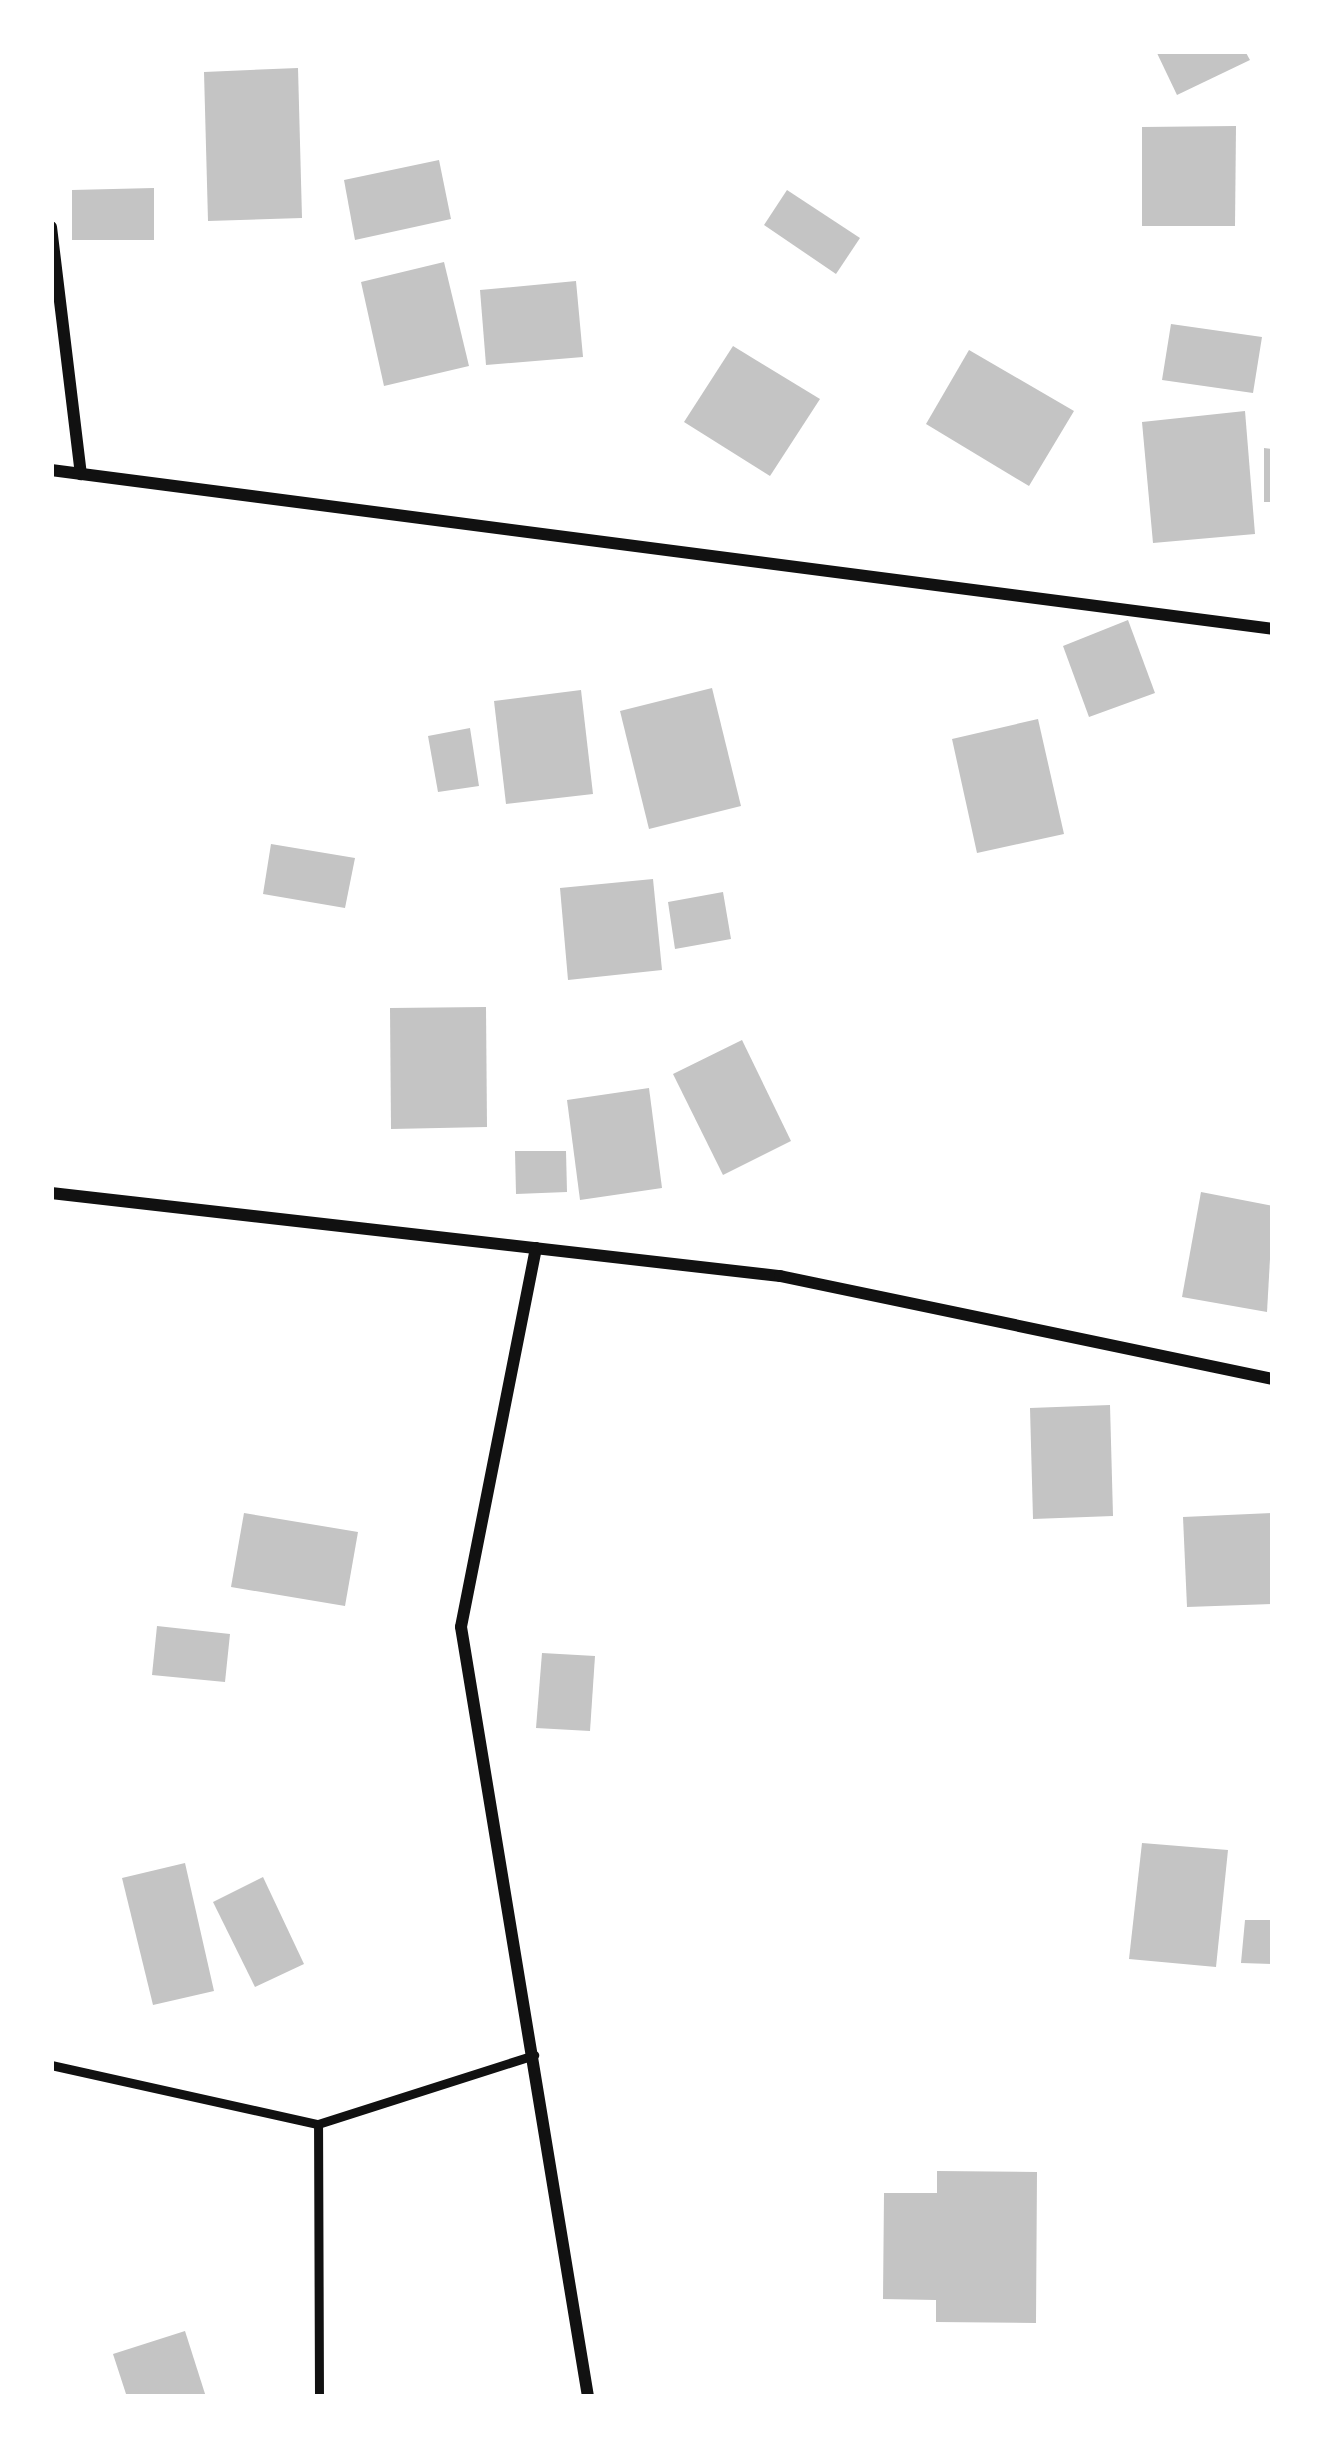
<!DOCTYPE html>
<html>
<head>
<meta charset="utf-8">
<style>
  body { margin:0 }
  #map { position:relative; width:1324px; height:2448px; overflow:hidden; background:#fff; font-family:"Source Serif 4",serif }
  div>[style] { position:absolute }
  .building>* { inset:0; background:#c4c4c4 }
  .service>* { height:9px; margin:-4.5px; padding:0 4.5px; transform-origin:4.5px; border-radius:4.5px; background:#111 }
  .minor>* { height:12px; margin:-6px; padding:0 6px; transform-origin:6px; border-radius:6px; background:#111 }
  span { translate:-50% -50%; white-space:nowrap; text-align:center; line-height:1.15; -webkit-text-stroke:9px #fff; paint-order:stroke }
  .frame { position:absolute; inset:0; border:54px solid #fff; pointer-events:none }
</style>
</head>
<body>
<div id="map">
  <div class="building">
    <i style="clip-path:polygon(1156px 51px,1245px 51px,1250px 60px,1177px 95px)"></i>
    <i style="clip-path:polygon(298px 68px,302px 218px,208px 221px,204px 72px)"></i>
    <i style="clip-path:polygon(1236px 126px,1235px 226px,1142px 226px,1142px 127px)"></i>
    <i style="clip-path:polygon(439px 160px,451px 219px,355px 240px,344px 180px)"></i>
    <i style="clip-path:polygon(154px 188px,154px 240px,72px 240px,72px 190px)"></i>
    <i style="clip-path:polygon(787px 190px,860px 238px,836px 274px,764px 225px)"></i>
    <i style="clip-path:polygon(444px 262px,469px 366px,384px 386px,361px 282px)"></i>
    <i style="clip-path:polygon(576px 281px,583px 357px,486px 365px,480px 290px)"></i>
    <i style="clip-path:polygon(1171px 324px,1262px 337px,1253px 393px,1162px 380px)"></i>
    <i style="clip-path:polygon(733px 346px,820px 399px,770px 476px,684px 422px)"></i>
    <i style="clip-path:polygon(969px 350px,1074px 411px,1029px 486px,926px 424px)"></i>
    <i style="clip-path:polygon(1245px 411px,1255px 534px,1153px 543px,1142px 422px)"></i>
    <i style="clip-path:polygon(1264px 448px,1273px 449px,1273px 502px,1264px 502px)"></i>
    <i style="clip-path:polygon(1128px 620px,1155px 693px,1089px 717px,1063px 646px)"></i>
    <i style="clip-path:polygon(712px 688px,741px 806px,649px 829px,620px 711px)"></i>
    <i style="clip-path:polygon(581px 690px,593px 794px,506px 804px,494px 701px)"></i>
    <i style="clip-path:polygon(1038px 719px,1064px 834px,977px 853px,952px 739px)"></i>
    <i style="clip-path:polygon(470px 728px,479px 786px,438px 792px,428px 736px)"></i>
    <i style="clip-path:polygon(271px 844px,355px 858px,345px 908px,263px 894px)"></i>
    <i style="clip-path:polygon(653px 879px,662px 970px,568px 980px,560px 888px)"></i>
    <i style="clip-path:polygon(723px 892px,731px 939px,675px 949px,668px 902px)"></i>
    <i style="clip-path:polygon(486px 1007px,487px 1127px,391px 1129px,390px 1008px)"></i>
    <i style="clip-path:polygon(742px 1040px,791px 1141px,723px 1175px,673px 1074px)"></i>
    <i style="clip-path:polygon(649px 1088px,662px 1188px,580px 1200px,567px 1100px)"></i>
    <i style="clip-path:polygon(515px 1151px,566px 1151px,567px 1192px,516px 1194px)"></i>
    <i style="clip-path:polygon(1201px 1192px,1273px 1206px,1267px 1312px,1182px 1297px)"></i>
    <i style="clip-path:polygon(1110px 1405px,1113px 1516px,1033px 1519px,1030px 1408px)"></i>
    <i style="clip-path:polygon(244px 1513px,358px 1532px,345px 1606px,231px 1587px)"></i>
    <i style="clip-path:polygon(1273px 1513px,1273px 1604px,1187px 1607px,1183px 1517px)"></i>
    <i style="clip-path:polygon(157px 1626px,230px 1634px,225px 1682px,152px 1675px)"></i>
    <i style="clip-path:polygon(542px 1653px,595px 1656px,590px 1731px,536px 1728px)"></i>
    <i style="clip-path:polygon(1142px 1843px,1228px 1850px,1216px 1967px,1129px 1959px)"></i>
    <i style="clip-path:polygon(185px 1863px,214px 1991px,153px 2005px,122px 1878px)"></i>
    <i style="clip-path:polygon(263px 1877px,304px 1964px,255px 1987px,213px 1902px)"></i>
    <i style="clip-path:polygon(1245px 1920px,1273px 1920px,1273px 1964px,1241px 1963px)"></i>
    <i style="clip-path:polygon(937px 2171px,1037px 2172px,1036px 2323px,936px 2322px,936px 2300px,883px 2299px,884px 2193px,937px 2193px)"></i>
    <i style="clip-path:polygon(185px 2331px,206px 2397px,127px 2397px,113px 2354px)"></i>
  </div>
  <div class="service">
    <i style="left:51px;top:2065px;width:273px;rotate:12.5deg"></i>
    <i style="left:319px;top:2397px;width:273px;rotate:-90.2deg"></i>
    <i style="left:318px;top:2124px;width:227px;rotate:-17.7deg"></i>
  </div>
  <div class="minor">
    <i style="left:51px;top:227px;width:249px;rotate:83.1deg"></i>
    <i style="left:51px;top:470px;width:1232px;rotate:7.41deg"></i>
    <i style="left:51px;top:1193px;width:734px;rotate:6.5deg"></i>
    <i style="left:780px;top:1276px;width:504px;rotate:11.8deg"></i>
    <i style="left:536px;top:1248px;width:386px;rotate:101.2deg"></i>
    <i style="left:461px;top:1627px;width:780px;rotate:80.63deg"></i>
  </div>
  <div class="frame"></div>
</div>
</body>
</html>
